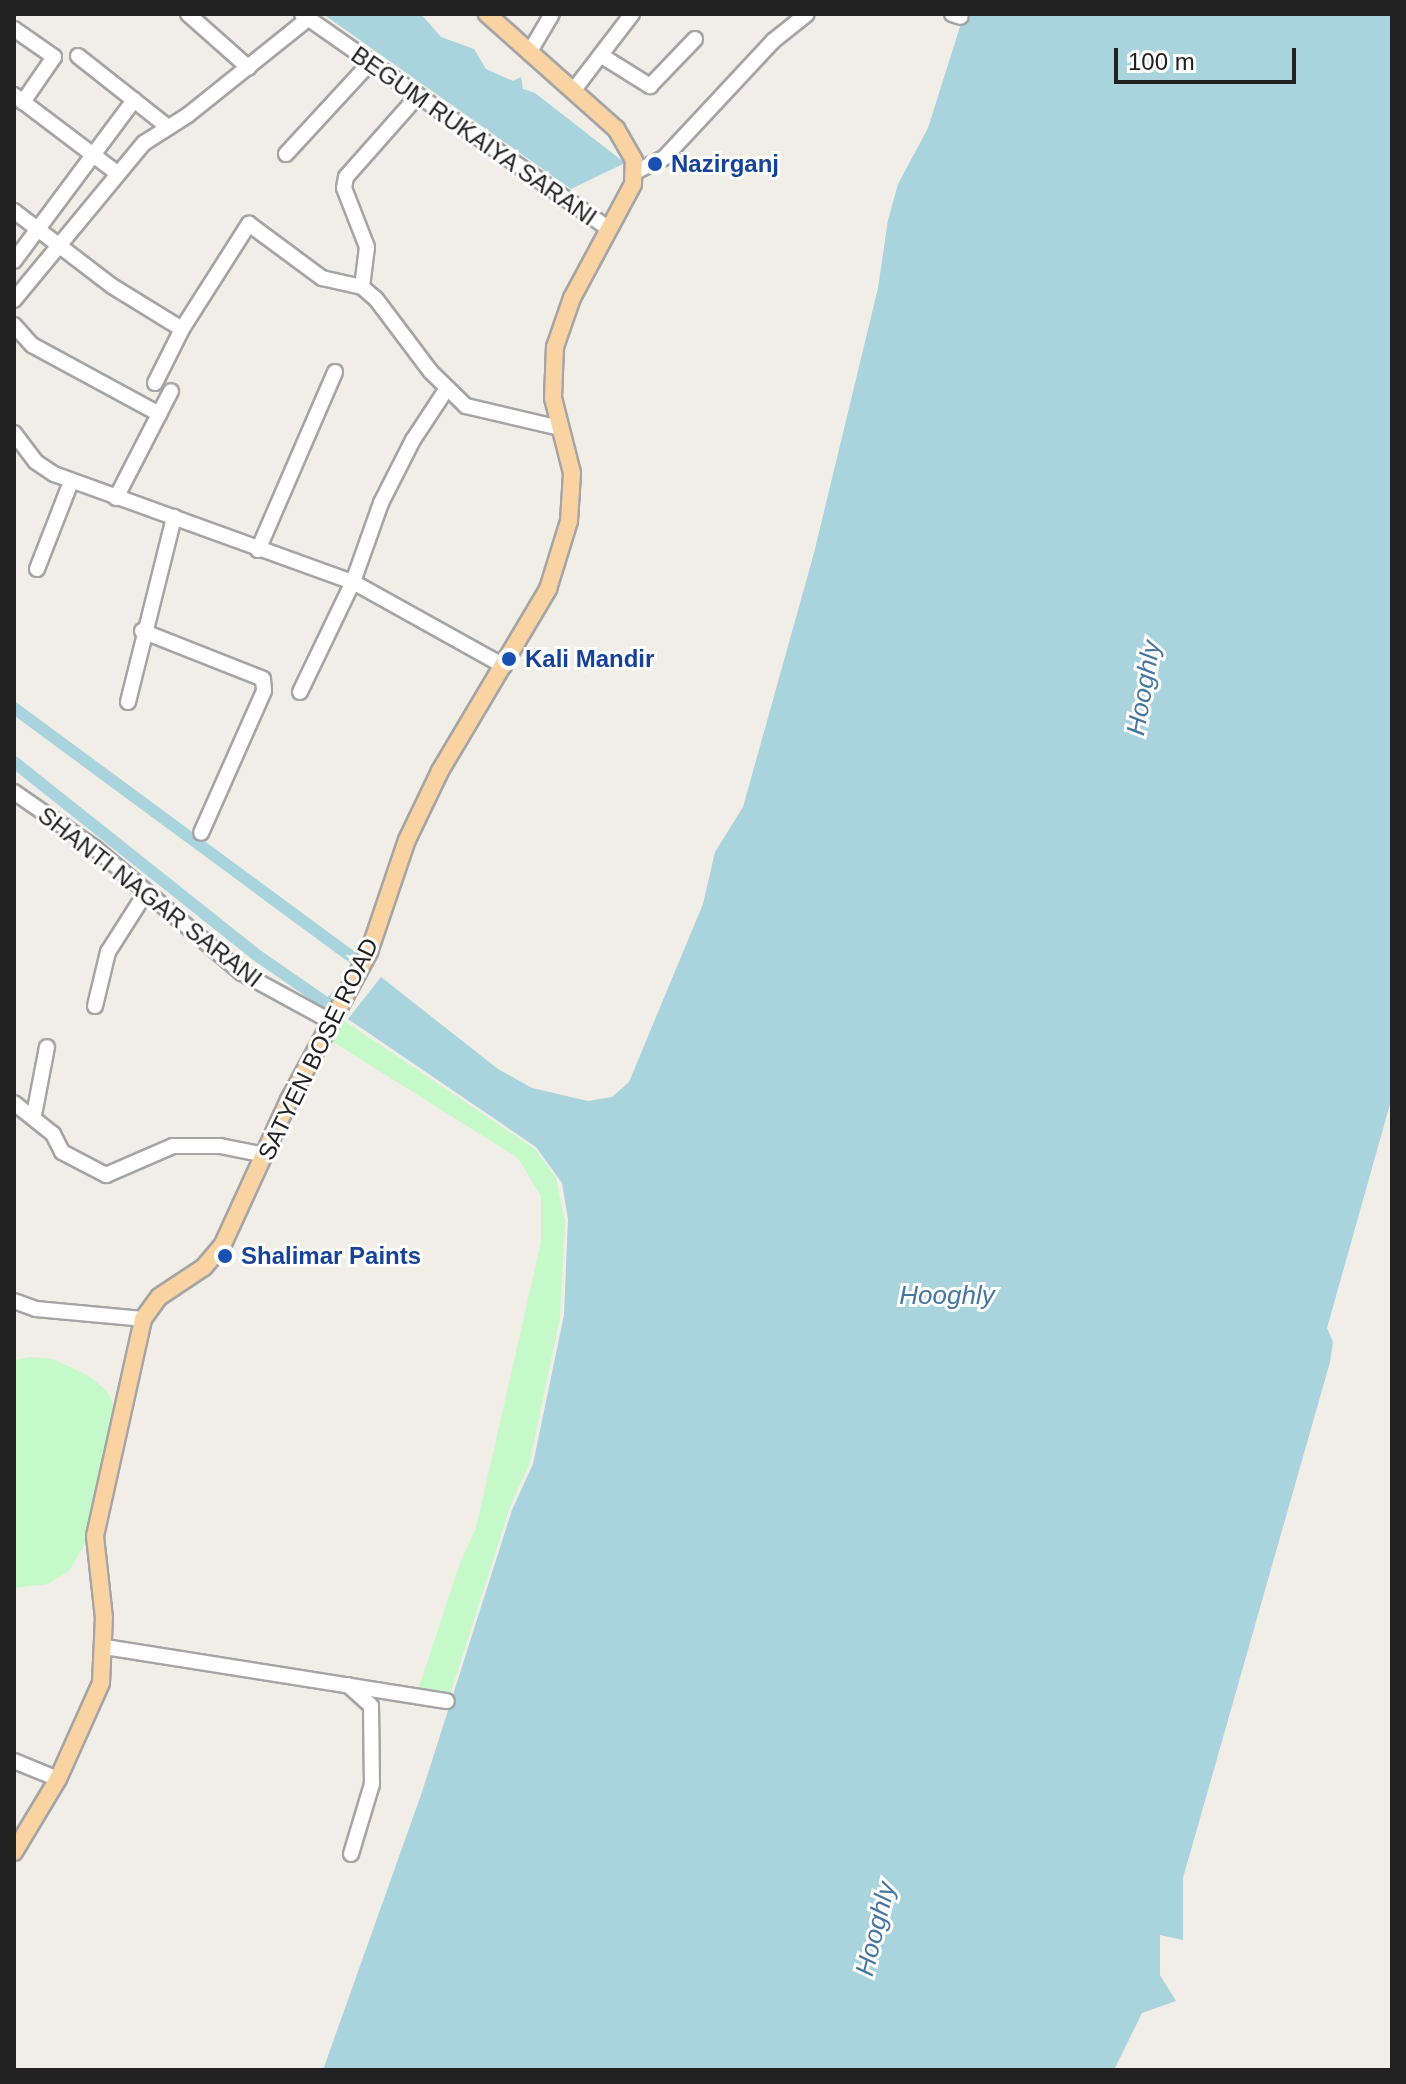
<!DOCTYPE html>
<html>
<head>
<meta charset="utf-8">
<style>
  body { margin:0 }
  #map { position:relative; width:1406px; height:2084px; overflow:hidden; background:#f1ede7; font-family:Arial,sans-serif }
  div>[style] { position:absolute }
  .park>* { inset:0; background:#c6f9c9 }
  .water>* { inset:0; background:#a9d3dd }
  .canal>* { height:12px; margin:-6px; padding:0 6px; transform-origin:6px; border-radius:6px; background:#a9d3dd }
  .roads { filter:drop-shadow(2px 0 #a5a5a5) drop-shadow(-2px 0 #a5a5a5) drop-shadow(0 2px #a5a5a5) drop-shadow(0 -2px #a5a5a5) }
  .minor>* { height:14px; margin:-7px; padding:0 7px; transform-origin:7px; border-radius:7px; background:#fff }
  .major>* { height:16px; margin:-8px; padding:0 8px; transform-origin:8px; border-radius:8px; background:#fad3a3 }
  .dots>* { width:22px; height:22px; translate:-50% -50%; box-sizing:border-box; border:4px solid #fff; border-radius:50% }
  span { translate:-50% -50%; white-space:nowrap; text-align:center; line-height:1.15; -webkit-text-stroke:6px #fff; paint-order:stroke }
  .street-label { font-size:24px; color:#212121 }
  .transit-label { font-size:24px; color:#164399; font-weight:700 }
  .left { translate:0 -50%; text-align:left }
  .water-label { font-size:26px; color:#4776a0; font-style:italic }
  .frame { position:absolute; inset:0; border:16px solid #212121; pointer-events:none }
  .scale { position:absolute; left:1114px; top:48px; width:182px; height:36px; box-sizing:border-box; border:4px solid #212121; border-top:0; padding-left:10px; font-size:24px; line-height:28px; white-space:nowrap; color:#212121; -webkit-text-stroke:6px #fff; paint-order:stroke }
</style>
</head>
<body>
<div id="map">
  <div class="park">
    <i style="clip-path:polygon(343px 1020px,535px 1149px,556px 1178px,565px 1221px,560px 1318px,529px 1465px,511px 1504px,450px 1695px,418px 1690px,460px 1563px,476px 1528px,541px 1242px,541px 1196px,518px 1158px,330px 1040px)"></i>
    <i style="clip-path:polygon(31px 1357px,53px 1359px,89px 1376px,107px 1391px,116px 1410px,94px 1523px,82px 1549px,69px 1571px,48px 1584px,14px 1588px,14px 1360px)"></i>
  </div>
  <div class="water">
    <i style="clip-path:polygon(323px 14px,421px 14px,441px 37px,474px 49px,486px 69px,513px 81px,521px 77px,523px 89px,535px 93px,625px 163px,571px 189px)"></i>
    <i style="clip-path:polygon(964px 14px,1392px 14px,1392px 1097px,1327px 1328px,1333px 1342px,1330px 1362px,1183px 1878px,1183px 1940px,1160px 1935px,1160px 1975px,1176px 2001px,1142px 2013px,1115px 2068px,1104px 2070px,323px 2070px,422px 1792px,512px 1510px,533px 1464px,564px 1315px,568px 1219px,562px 1183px,536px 1147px,348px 1019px,381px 977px,498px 1069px,532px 1088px,588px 1101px,612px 1097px,629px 1082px,703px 904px,715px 852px,743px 807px,814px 553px,878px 288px,888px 220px,898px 184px,928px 128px)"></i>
  </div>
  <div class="canal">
    <i style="left:14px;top:708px;width:433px;rotate:36.4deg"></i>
    <i style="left:363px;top:965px;width:6px;rotate:129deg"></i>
    <i style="left:14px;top:762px;width:312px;rotate:38.5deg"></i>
    <i style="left:258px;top:956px;width:86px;rotate:34.6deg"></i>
    <i style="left:329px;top:1005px;width:23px;rotate:-50deg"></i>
  </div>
  <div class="roads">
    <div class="minor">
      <i style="left:188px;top:14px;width:81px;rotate:41.5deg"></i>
      <i style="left:302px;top:14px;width:375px;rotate:35deg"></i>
      <i style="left:952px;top:14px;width:9px;rotate:18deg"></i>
      <i style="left:14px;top:29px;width:49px;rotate:35deg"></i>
      <i style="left:54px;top:57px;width:55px;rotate:124.6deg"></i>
      <i style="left:529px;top:53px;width:45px;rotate:-59.5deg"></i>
      <i style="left:78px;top:56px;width:115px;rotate:38.3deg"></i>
      <i style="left:602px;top:56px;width:57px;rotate:32deg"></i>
      <i style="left:650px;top:86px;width:65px;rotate:-46.2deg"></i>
      <i style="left:573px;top:91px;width:97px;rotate:-52.5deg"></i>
      <i style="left:14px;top:95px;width:129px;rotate:37.1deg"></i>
      <i style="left:286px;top:154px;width:122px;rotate:-47.3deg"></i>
      <i style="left:635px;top:172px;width:32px;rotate:-26deg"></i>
      <i style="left:664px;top:158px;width:160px;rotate:-47deg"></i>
      <i style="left:773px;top:41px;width:43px;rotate:-38.5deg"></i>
      <i style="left:14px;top:211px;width:123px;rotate:37.4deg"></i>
      <i style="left:112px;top:286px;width:82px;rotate:31.6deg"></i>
      <i style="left:14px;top:261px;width:201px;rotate:-53.3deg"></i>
      <i style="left:362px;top:287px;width:40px;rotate:-82.9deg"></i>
      <i style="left:367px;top:247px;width:63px;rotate:-111.3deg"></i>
      <i style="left:344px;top:188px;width:11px;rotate:-80deg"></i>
      <i style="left:346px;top:177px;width:106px;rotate:-48.5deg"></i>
      <i style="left:14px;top:300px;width:204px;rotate:-50.4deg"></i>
      <i style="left:144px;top:143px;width:52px;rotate:-32.5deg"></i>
      <i style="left:188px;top:115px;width:154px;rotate:-38.7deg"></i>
      <i style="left:14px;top:325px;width:27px;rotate:48deg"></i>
      <i style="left:32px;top:345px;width:145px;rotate:28.5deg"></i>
      <i style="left:155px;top:383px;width:60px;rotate:-63.4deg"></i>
      <i style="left:182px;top:329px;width:125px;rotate:-57.5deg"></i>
      <i style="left:249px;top:224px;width:91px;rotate:36.5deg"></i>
      <i style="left:322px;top:278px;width:41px;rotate:12.7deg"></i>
      <i style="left:362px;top:287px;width:18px;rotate:41deg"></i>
      <i style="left:376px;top:299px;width:91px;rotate:53deg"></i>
      <i style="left:431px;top:372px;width:49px;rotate:44.2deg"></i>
      <i style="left:466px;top:406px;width:97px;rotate:13.2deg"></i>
      <i style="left:14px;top:433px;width:36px;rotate:53deg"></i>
      <i style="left:36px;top:462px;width:22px;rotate:34deg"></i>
      <i style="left:54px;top:474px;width:318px;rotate:19.9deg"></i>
      <i style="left:353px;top:582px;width:173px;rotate:29.1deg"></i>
      <i style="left:116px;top:498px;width:120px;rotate:-62.8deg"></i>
      <i style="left:258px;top:550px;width:194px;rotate:-66.6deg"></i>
      <i style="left:37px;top:569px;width:93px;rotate:-68.7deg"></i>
      <i style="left:142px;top:631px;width:130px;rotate:21.6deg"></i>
      <i style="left:263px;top:679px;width:12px;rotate:85deg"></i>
      <i style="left:264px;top:691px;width:155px;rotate:113.9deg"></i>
      <i style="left:300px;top:692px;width:122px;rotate:-64.3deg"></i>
      <i style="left:353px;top:582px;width:84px;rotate:-70.5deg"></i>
      <i style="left:381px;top:503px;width:71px;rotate:-63.1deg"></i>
      <i style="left:413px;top:440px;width:60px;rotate:-56.6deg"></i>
      <i style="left:128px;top:702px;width:191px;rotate:-76deg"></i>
      <i style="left:14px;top:792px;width:98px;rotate:34.7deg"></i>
      <i style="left:95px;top:848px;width:193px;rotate:40.4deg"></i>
      <i style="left:242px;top:973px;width:100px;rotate:28.6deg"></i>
      <i style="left:95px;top:1006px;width:56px;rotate:-76.5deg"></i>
      <i style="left:108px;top:952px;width:69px;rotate:-57.5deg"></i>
      <i style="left:14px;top:1103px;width:50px;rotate:38.5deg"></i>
      <i style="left:53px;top:1134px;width:20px;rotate:63deg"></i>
      <i style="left:62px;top:1152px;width:50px;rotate:27.6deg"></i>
      <i style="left:106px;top:1175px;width:73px;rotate:-23.4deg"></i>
      <i style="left:173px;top:1146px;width:47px"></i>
      <i style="left:220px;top:1146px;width:47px;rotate:11.1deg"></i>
      <i style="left:34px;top:1115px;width:69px;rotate:-79.2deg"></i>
      <i style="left:14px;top:1301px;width:23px;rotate:20deg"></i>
      <i style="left:36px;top:1309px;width:107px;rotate:5.3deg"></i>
      <i style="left:105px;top:1647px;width:346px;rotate:9deg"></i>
      <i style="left:348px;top:1685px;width:31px;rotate:42deg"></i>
      <i style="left:371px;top:1706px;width:78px;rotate:89.3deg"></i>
      <i style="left:372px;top:1784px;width:73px;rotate:106.7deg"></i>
      <i style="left:14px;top:1761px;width:48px;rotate:22.2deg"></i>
    </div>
    <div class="major">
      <i style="left:14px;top:1852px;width:85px;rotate:-58.9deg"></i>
      <i style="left:58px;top:1779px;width:105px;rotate:-65.9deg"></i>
      <i style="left:101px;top:1683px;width:65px;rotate:-87.4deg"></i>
      <i style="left:104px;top:1618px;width:82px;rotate:-96.3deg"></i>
      <i style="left:95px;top:1536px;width:222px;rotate:-77.5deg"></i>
      <i style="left:143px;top:1319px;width:27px;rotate:-54deg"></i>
      <i style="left:159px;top:1297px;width:54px;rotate:-33.7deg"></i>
      <i style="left:204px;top:1267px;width:30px;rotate:-50deg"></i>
      <i style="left:223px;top:1244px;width:158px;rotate:-65.4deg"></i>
      <i style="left:289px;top:1100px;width:168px;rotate:-61.6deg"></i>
      <i style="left:369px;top:952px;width:118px;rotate:-71.3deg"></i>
      <i style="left:407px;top:840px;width:76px;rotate:-64.4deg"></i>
      <i style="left:440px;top:771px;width:212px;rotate:-59.3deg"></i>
      <i style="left:548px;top:589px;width:71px;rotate:-72.8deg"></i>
      <i style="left:569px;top:521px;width:48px;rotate:-86.4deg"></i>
      <i style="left:572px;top:473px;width:77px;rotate:-104.2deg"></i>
      <i style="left:553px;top:398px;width:51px;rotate:-87.8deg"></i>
      <i style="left:555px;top:347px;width:52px;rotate:-70.9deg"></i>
      <i style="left:572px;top:298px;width:129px;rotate:-61.8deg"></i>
      <i style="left:633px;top:184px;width:24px;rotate:-88deg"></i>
      <i style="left:634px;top:160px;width:36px;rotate:-120deg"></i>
      <i style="left:616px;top:129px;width:173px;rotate:-138.3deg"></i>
    </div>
  </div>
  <div class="dots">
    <i style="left:655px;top:164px;background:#1a4fb4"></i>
    <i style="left:509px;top:659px;background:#1a4fb4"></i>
    <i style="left:225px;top:1256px;background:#1a4fb4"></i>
  </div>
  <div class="street-label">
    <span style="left:474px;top:136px;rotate:35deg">BEGUM RUKAIYA SARANI</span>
    <span style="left:150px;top:897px;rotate:38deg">SHANTI NAGAR SARANI</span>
    <span style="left:318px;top:1049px;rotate:-64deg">SATYEN BOSE ROAD</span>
  </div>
  <div class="transit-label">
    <span class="left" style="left:671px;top:164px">Nazirganj</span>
    <span class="left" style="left:525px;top:659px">Kali Mandir</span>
    <span class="left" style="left:241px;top:1256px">Shalimar Paints</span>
  </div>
  <div class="water-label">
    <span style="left:1144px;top:688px;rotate:-80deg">Hooghly</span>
    <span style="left:947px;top:1296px">Hooghly</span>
    <span style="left:876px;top:1929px;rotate:-76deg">Hooghly</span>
  </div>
  <div class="frame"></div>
  <div class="scale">100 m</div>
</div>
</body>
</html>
